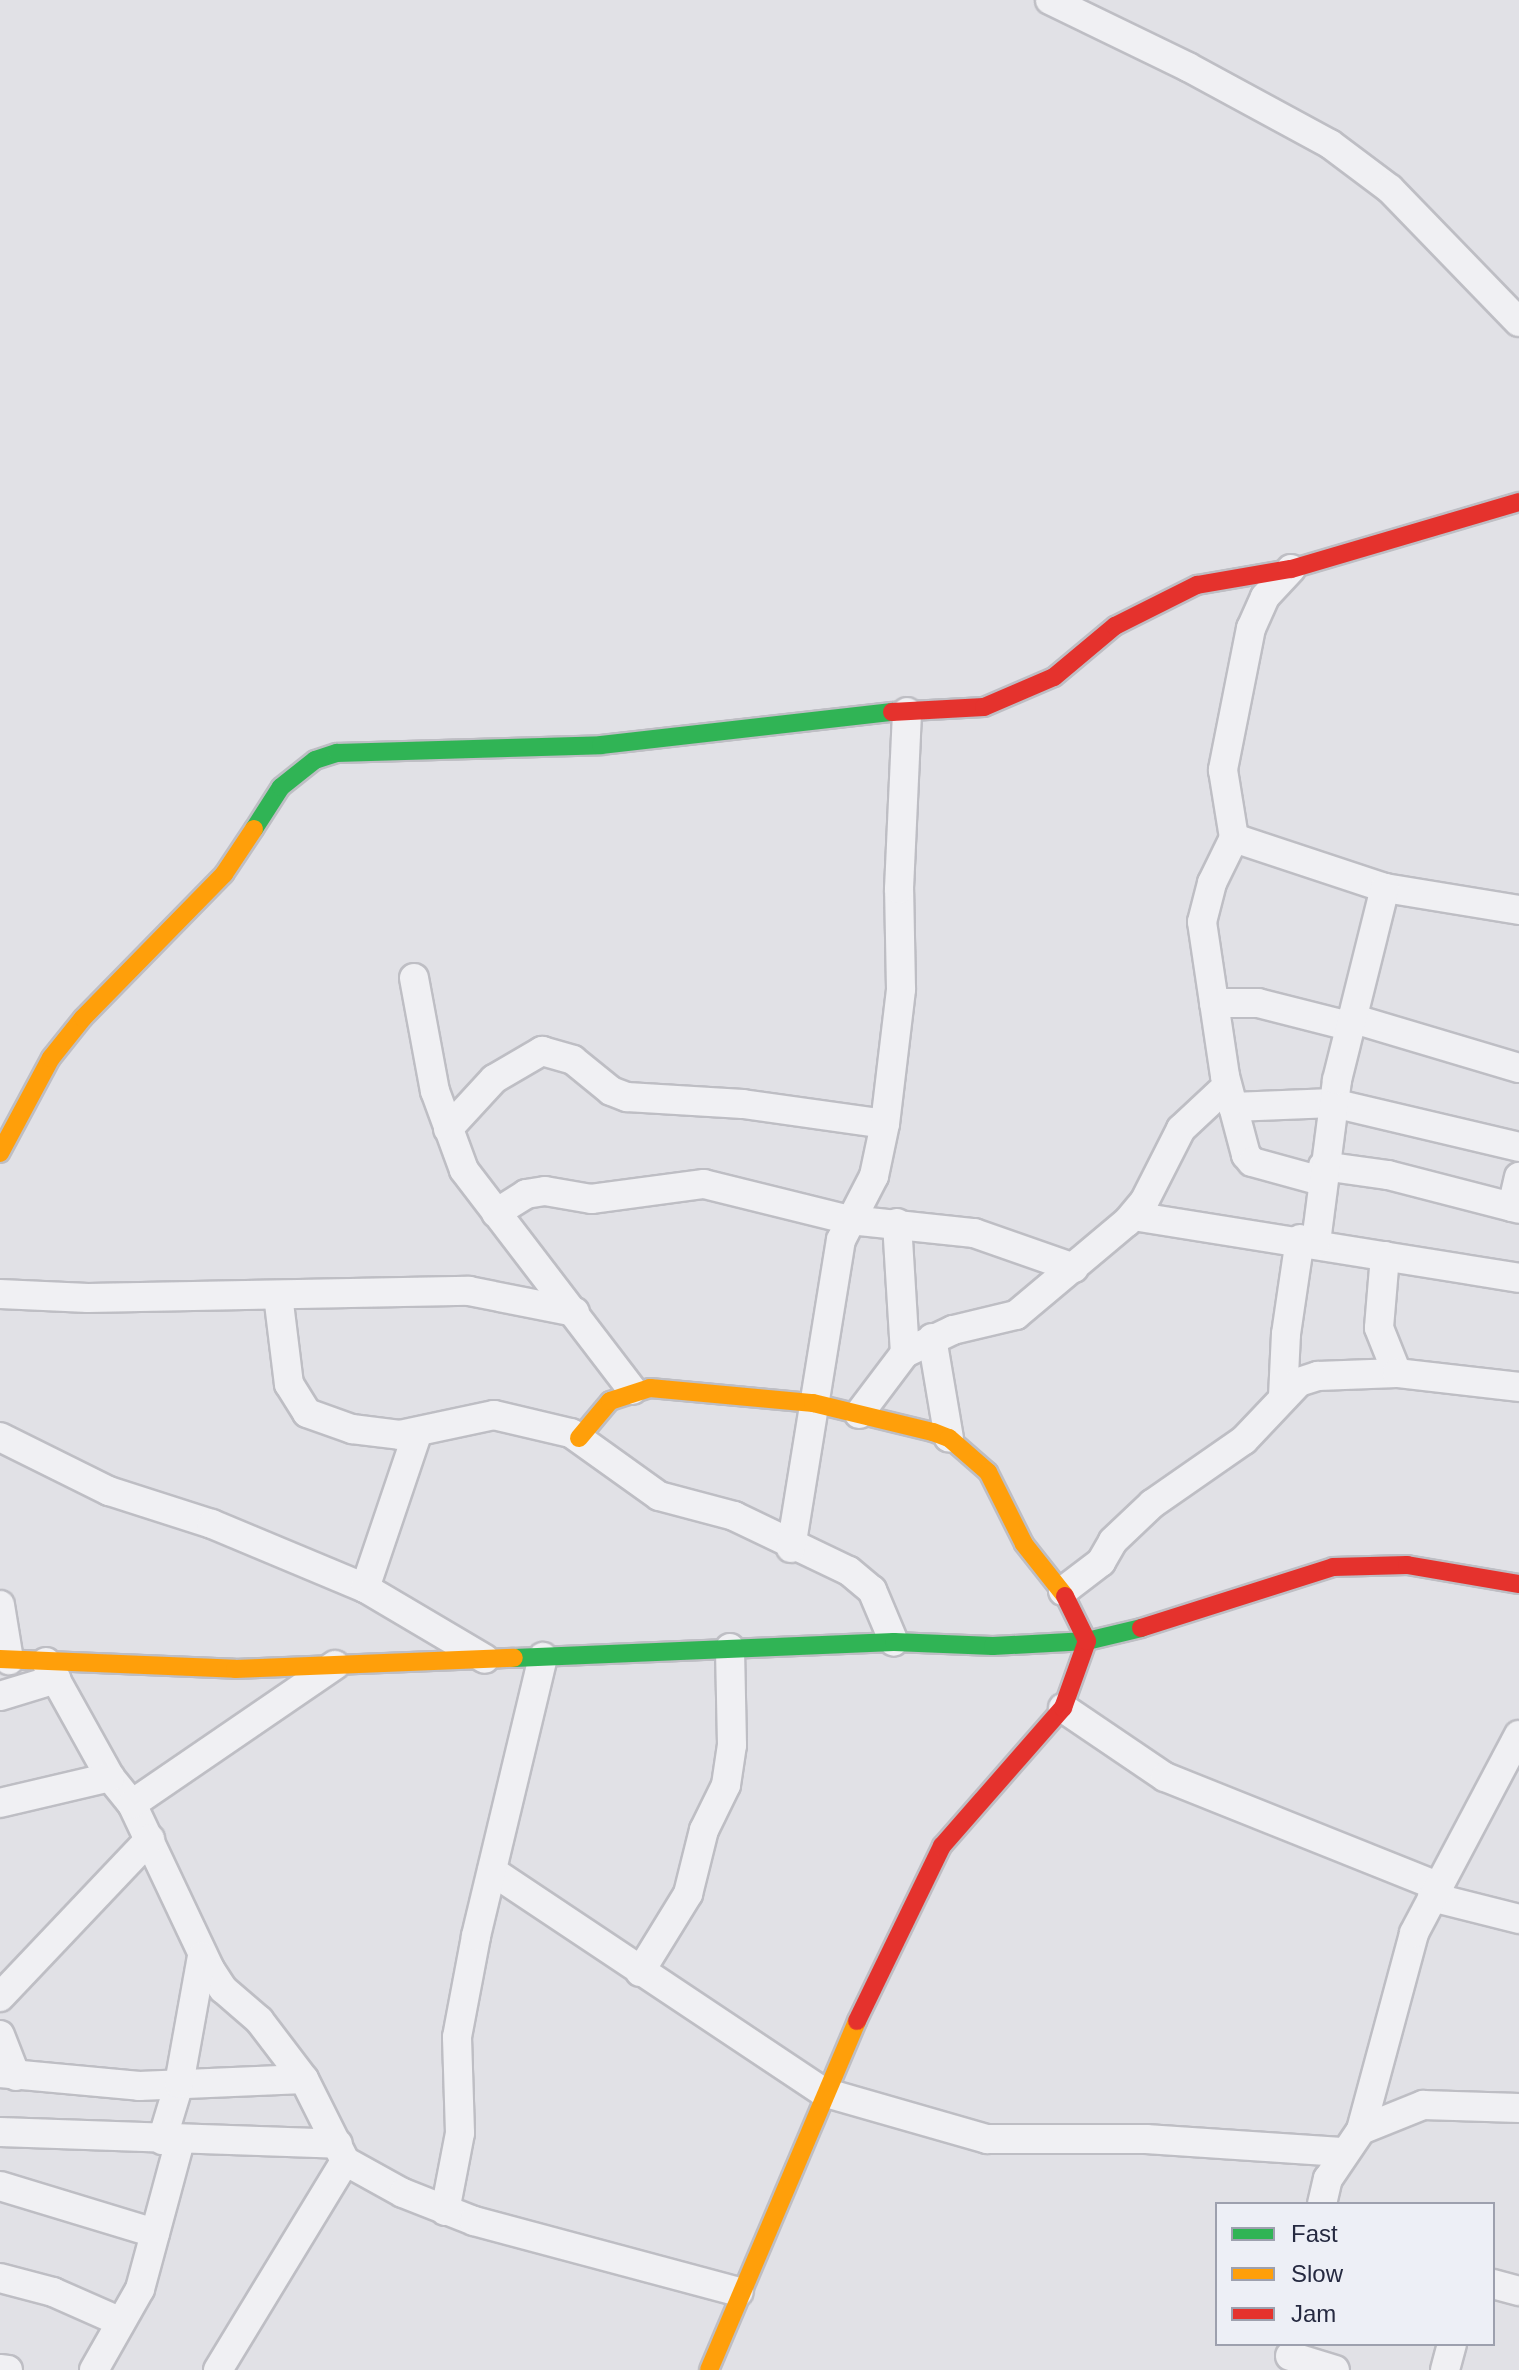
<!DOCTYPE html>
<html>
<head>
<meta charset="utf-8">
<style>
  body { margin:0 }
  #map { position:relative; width:1519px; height:2370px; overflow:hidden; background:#e1e1e6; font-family:Helvetica,sans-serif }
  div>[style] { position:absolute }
  .roads { filter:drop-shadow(2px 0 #bebec4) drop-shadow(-2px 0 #bebec4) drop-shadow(0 2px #bebec4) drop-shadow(0 -2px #bebec4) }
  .street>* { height:28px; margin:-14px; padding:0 14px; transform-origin:14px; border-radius:14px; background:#f0f0f3 }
  .fast>* { height:18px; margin:-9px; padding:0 9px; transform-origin:9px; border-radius:9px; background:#30b455 }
  .slow>* { height:18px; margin:-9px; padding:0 9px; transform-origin:9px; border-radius:9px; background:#ff9f0a }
  .jam>* { height:18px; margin:-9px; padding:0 9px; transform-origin:9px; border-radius:9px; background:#e5322d }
  span { translate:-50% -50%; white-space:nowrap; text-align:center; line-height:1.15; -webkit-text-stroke:6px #edeff6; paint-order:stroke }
  .legend { position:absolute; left:1215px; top:2202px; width:280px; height:144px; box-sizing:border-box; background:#edeff6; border:2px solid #9da0ae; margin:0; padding:10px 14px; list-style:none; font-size:24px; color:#262a41 }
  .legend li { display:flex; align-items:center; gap:16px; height:40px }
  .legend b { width:40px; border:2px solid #9da0ae }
</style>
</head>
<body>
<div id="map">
  <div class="roads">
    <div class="street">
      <i style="left:1050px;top:0;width:153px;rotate:25.9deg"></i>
      <i style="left:1188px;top:67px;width:162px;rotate:28.5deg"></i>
      <i style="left:1330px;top:144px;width:75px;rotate:36.9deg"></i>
      <i style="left:1390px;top:189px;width:185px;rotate:45.9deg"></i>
      <i style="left:1291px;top:569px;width:38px;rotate:133deg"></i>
      <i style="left:1265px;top:597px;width:34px;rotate:114deg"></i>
      <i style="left:1251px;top:628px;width:145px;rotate:101.2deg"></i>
      <i style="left:1223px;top:770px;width:69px;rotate:80.8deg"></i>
      <i style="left:1234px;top:838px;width:50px;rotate:116.1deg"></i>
      <i style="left:1212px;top:883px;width:40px;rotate:104.4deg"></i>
      <i style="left:1202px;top:922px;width:156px;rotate:81.5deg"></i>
      <i style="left:1225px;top:1076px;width:82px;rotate:75.1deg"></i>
      <i style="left:1246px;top:1155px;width:9px;rotate:49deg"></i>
      <i style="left:1252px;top:1162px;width:72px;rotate:15.4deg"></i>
      <i style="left:1234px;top:838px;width:159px;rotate:18.3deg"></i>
      <i style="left:1385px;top:888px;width:136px;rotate:9.3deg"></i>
      <i style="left:414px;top:978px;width:115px;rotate:79.5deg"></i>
      <i style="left:435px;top:1091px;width:84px;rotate:69.8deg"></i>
      <i style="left:464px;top:1170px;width:277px;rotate:52.6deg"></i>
      <i style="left:1214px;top:1003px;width:44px"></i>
      <i style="left:1258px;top:1003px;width:94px;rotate:14.2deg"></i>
      <i style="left:1351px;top:1018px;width:175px;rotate:16.6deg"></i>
      <i style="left:1233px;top:1107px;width:100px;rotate:-2.3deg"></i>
      <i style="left:1333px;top:1103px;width:191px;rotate:13.3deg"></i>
      <i style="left:448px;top:1129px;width:68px;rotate:-47.4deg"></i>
      <i style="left:494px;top:1079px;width:56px;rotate:-30.3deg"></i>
      <i style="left:542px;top:1051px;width:32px;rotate:16deg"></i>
      <i style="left:573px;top:1060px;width:49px;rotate:39.2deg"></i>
      <i style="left:611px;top:1091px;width:17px;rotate:21deg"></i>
      <i style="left:627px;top:1097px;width:116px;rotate:3.5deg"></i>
      <i style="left:743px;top:1104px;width:143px;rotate:8deg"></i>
      <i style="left:1323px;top:1166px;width:66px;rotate:7.9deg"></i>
      <i style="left:1388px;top:1175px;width:135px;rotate:14.5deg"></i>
      <i style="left:1512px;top:1207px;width:31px;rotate:-77deg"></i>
      <i style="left:496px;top:1213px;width:36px;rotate:-32deg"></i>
      <i style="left:526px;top:1194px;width:19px;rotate:-9deg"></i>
      <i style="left:545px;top:1191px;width:47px;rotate:9.9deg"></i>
      <i style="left:591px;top:1199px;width:114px;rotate:-7.6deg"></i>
      <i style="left:704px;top:1184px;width:150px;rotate:13.9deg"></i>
      <i style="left:850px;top:1220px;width:125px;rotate:6deg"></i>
      <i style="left:974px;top:1233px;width:106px;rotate:19.3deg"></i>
      <i style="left:1133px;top:1216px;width:391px;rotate:9.1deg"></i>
      <i style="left:897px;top:1223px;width:130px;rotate:86.5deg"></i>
      <i style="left:1316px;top:1242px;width:163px;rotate:-82.6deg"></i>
      <i style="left:1337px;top:1080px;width:198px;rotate:-76deg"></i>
      <i style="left:1385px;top:1256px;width:72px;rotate:94.8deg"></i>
      <i style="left:1379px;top:1328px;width:48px;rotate:68.2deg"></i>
      <i style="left:0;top:1294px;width:88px;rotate:2.6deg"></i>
      <i style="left:88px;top:1298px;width:381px;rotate:-1.1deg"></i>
      <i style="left:469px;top:1291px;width:108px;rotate:11.2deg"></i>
      <i style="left:278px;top:1295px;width:90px;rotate:83deg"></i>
      <i style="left:289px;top:1384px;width:34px;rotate:58deg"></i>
      <i style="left:307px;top:1413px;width:48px;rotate:19.6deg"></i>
      <i style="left:352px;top:1429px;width:48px;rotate:7.1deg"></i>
      <i style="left:400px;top:1435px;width:96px;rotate:-12deg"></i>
      <i style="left:494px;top:1415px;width:79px;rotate:13.2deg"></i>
      <i style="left:571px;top:1433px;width:108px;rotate:35.6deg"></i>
      <i style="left:659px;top:1496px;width:78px;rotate:14.9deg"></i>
      <i style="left:734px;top:1516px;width:127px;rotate:25.6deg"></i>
      <i style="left:849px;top:1571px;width:30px;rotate:40deg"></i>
      <i style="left:872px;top:1590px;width:56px;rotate:67.1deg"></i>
      <i style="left:932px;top:1338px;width:101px;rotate:80.4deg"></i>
      <i style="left:1283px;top:1397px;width:63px;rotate:-87.3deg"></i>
      <i style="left:1286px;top:1334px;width:96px;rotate:-81.6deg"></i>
      <i style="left:859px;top:1414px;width:76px;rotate:-53deg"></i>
      <i style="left:905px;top:1353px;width:53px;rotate:-25.6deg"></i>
      <i style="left:953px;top:1330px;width:65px;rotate:-13.4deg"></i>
      <i style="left:1016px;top:1315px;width:145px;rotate:-40deg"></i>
      <i style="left:1127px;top:1222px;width:26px;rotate:-50deg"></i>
      <i style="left:1144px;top:1202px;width:82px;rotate:-63.1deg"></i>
      <i style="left:1181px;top:1129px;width:63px;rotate:-43.1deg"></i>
      <i style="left:0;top:1437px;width:122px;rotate:26.4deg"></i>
      <i style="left:109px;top:1491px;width:108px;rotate:17.8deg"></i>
      <i style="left:212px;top:1524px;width:166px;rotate:22.7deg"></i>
      <i style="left:365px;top:1588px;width:139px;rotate:30.6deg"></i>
      <i style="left:791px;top:1548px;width:312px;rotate:-80.8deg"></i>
      <i style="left:841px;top:1240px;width:72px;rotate:-62.7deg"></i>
      <i style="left:874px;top:1176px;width:53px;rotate:-78.1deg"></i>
      <i style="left:885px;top:1124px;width:136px;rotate:-83.2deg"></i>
      <i style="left:901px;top:989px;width:100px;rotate:-91.1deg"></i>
      <i style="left:899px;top:889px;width:177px;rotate:-87.4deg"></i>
      <i style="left:365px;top:1588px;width:163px;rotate:-71.3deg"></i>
      <i style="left:1063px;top:1591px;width:48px;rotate:-37.3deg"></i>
      <i style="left:1101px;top:1562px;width:24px;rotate:-60deg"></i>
      <i style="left:1113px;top:1541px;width:54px;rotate:-43.5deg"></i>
      <i style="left:1152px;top:1504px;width:112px;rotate:-34.8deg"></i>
      <i style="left:1244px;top:1440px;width:80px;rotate:-46.5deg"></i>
      <i style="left:1299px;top:1382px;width:20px;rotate:-18deg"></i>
      <i style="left:1318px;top:1376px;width:79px;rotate:-2.2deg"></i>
      <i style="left:1397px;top:1373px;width:123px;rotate:6.5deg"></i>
      <i style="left:0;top:1605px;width:56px;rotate:80.7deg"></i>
      <i style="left:46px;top:1662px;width:132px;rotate:60.9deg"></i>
      <i style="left:110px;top:1777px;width:35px;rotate:51deg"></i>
      <i style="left:132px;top:1804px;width:183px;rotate:64.7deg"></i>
      <i style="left:210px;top:1969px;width:24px;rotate:57deg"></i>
      <i style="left:223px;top:1989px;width:48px;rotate:40.7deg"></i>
      <i style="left:259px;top:2020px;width:74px;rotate:52.7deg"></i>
      <i style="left:304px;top:2079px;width:92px;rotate:63.4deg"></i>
      <i style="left:345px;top:2161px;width:66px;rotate:28.9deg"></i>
      <i style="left:403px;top:2193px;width:76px;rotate:21.5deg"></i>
      <i style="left:474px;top:2221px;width:274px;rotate:15deg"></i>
      <i style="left:0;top:1696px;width:59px;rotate:-16.9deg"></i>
      <i style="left:1063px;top:1708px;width:123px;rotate:34.1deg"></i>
      <i style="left:1165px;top:1777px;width:294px;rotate:21.8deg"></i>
      <i style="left:0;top:1803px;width:113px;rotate:-13.3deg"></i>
      <i style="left:132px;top:1804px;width:246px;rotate:-34.4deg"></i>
      <i style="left:492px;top:1871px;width:398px;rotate:33.7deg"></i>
      <i style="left:823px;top:2092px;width:171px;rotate:16deg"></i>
      <i style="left:987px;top:2139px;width:159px"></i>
      <i style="left:1146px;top:2139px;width:196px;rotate:3.8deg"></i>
      <i style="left:1432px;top:1897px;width:90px;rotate:14.2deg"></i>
      <i style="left:640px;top:1972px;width:92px;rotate:-58.4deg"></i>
      <i style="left:688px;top:1894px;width:66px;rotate:-76deg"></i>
      <i style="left:704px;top:1830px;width:50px;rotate:-63.9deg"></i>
      <i style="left:726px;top:1785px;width:40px;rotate:-81.5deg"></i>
      <i style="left:732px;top:1745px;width:97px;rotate:-91.2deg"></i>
      <i style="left:0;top:1997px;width:218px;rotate:-46.5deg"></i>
      <i style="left:0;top:2035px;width:44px;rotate:68.7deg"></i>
      <i style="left:0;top:2073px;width:140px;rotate:5.3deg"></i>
      <i style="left:139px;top:2086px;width:165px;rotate:-2.4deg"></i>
      <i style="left:1361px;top:2130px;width:67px;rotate:-22deg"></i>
      <i style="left:1423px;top:2105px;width:96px;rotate:1.8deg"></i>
      <i style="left:0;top:2132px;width:338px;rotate:2deg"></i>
      <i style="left:162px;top:2140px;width:59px;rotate:-73.1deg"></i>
      <i style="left:179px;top:2084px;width:130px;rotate:-79.8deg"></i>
      <i style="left:0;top:2186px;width:162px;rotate:16.9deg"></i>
      <i style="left:1322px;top:2204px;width:26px;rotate:-77deg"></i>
      <i style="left:1328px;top:2179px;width:59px;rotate:-56deg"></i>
      <i style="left:1361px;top:2130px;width:204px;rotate:-74.9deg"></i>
      <i style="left:1414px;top:1933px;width:224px;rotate:-62.1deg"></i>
      <i style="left:445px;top:2211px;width:79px;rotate:-79.1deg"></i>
      <i style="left:460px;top:2133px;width:96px;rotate:-91.8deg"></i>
      <i style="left:457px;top:2037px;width:103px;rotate:-79.3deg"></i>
      <i style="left:476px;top:1936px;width:287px;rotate:-76.5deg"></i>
      <i style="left:0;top:2278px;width:55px;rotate:14.8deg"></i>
      <i style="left:53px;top:2292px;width:74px;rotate:23.8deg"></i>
      <i style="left:1493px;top:2284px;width:27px;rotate:15deg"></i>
      <i style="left:1290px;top:2356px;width:47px;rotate:17.3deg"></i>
      <i style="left:0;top:2369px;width:8px;rotate:7deg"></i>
      <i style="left:94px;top:2370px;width:93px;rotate:-60.4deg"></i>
      <i style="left:140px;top:2289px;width:153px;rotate:-74.9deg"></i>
      <i style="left:218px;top:2370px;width:245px;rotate:-58.7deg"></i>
      <i style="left:1445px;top:2370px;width:27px;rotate:-75deg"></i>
    </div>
    <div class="fast">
      <i style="left:254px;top:829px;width:50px;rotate:-57.3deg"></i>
      <i style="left:281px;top:787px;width:43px;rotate:-38.5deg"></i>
      <i style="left:315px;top:760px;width:23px;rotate:-18deg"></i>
      <i style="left:337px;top:753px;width:264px;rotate:-1.7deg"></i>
      <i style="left:601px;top:745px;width:293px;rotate:-6.5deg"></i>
      <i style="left:514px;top:1658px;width:380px;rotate:-2.4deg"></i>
      <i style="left:894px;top:1642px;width:99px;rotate:2.3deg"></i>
      <i style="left:993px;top:1646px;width:94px;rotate:-3deg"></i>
      <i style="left:1087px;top:1641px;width:56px;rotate:-13.5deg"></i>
    </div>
    <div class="slow">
      <i style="left:0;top:1153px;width:108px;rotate:-61.8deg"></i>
      <i style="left:51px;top:1058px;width:51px;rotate:-51.3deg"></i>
      <i style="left:83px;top:1018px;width:202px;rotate:-45.6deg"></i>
      <i style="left:224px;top:874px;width:54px;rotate:-56.3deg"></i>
      <i style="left:579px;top:1438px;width:48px;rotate:-50deg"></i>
      <i style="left:610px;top:1401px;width:42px;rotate:-18deg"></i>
      <i style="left:650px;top:1388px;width:164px;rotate:5.3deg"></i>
      <i style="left:813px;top:1403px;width:123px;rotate:13.6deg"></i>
      <i style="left:933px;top:1432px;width:17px;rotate:21deg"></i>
      <i style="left:949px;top:1438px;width:52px;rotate:41.1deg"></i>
      <i style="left:988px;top:1472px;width:80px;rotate:63.4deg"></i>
      <i style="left:1024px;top:1544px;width:66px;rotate:51.7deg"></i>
      <i style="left:0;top:1659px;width:235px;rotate:2.4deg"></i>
      <i style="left:235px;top:1669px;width:279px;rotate:-2.3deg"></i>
      <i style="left:709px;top:2370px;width:379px;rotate:-67deg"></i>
    </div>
    <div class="jam">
      <i style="left:892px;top:712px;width:92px;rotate:-3.1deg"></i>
      <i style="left:984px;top:707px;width:76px;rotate:-23.2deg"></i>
      <i style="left:1054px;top:677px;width:80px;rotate:-39.9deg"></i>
      <i style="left:1115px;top:626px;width:92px;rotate:-26.6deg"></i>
      <i style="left:1197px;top:585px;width:95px;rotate:-9.7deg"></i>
      <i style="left:1291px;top:569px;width:238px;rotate:-16.4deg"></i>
      <i style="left:1141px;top:1628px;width:201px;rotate:-17.6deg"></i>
      <i style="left:1333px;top:1567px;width:74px;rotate:-1.5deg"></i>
      <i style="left:1407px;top:1565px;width:114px;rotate:9.6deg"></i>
      <i style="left:857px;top:2021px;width:195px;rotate:-64.1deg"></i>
      <i style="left:942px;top:1846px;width:184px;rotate:-48.8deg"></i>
      <i style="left:1063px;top:1708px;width:71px;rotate:-70.3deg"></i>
      <i style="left:1087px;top:1641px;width:50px;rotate:-116.1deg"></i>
    </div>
  </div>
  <ul class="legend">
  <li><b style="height:10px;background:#30b455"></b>Fast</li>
  <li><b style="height:10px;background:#ff9f0a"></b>Slow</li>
  <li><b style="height:10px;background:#e5322d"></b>Jam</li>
  </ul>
</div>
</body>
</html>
